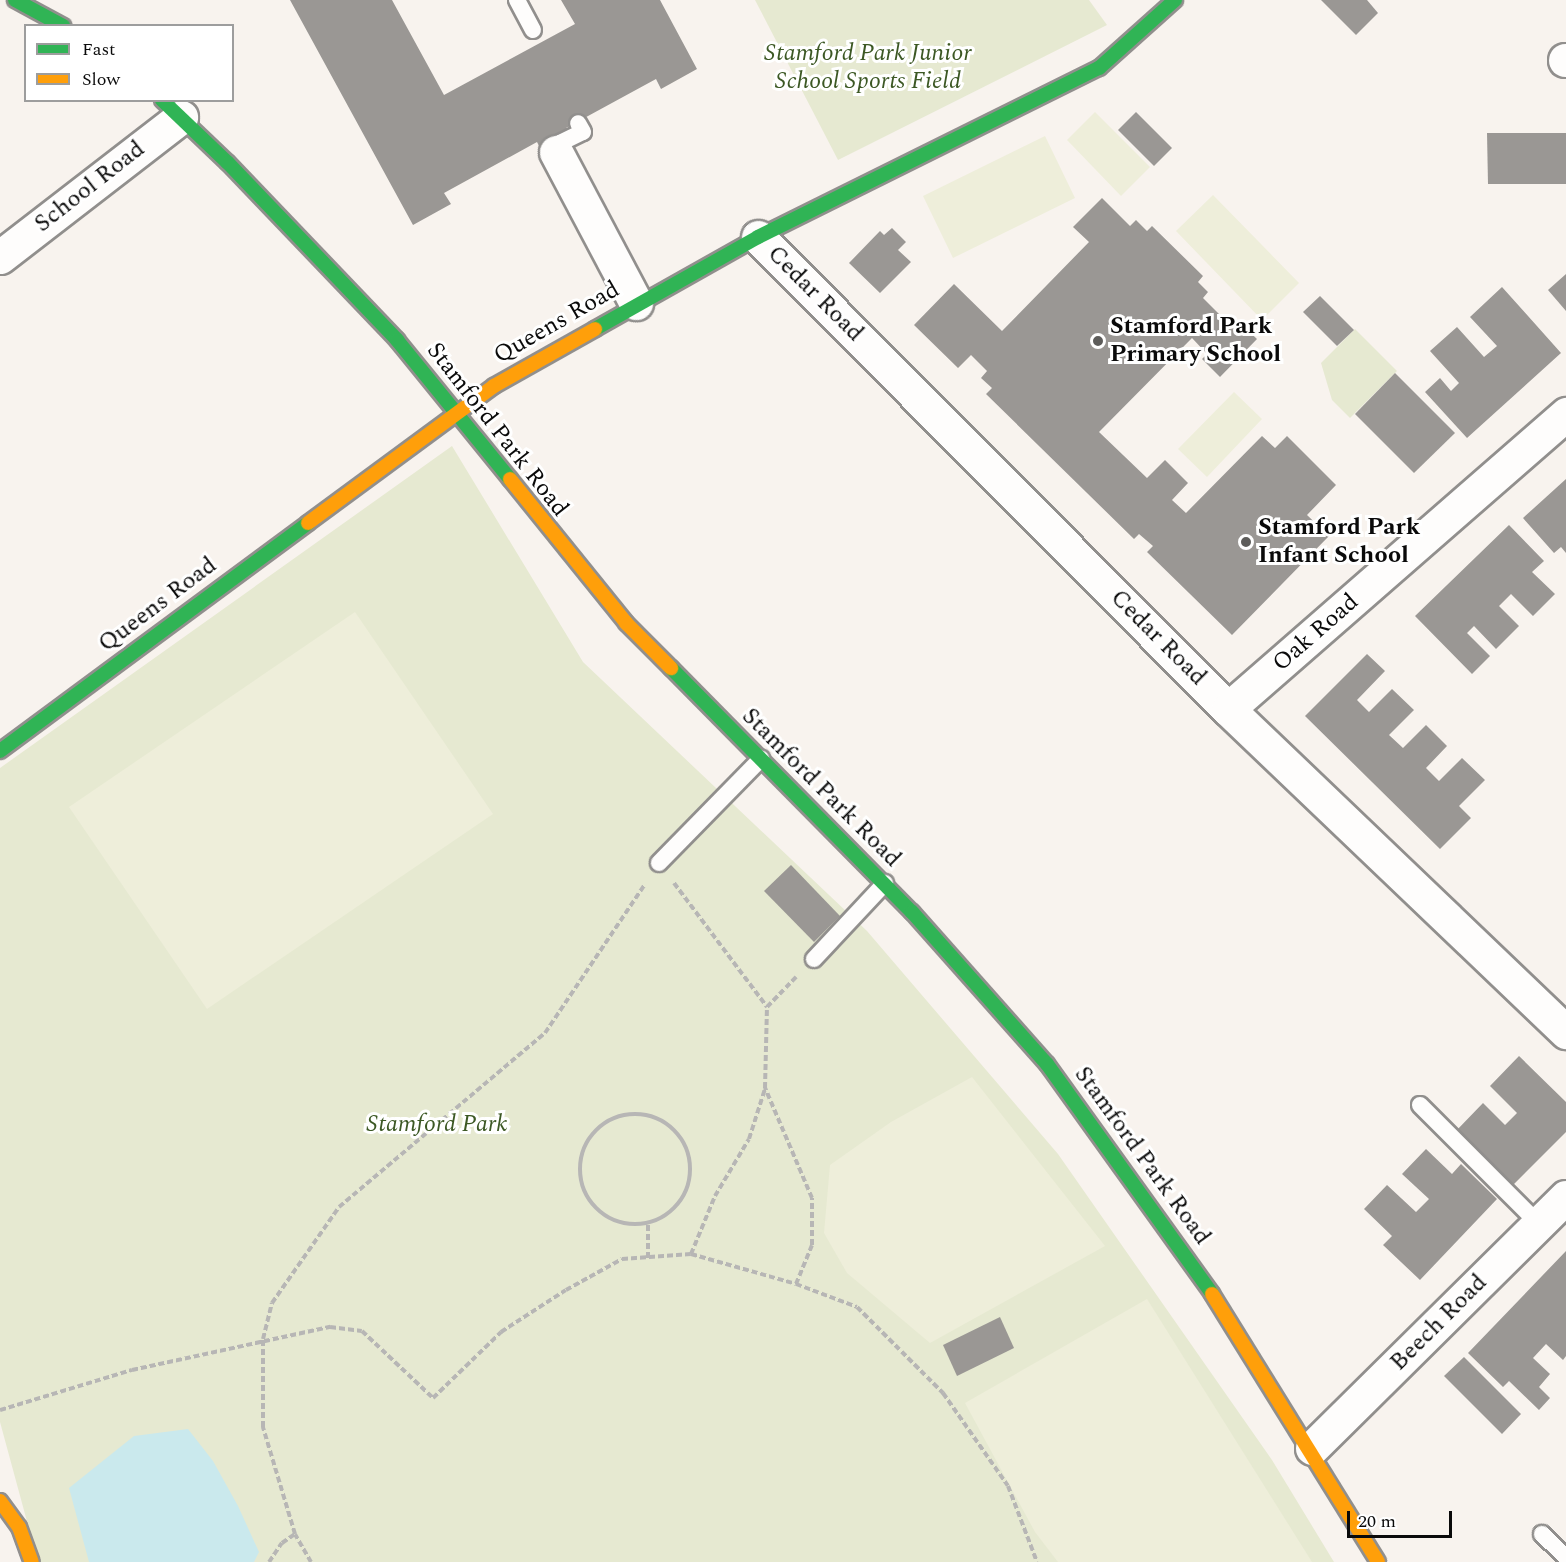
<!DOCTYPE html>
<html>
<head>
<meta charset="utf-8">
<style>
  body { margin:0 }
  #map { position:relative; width:1566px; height:1562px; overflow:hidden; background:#f8f3ee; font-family:Spectral,serif }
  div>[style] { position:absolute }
  .green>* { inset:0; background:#e6e9d1 }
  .pitch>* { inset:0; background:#eeeeda }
  .water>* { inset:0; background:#cae9ed }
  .building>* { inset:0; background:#9a9794 }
  .path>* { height:4px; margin-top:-2px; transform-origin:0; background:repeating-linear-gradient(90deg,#b7b6b5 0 6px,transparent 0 9px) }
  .path>.ring { margin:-2px; padding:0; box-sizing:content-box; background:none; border:4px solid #b7b6b5; border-radius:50% }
  .roads { filter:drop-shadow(2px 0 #918f8d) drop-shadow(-2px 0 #918f8d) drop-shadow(0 2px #918f8d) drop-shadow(0 -2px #918f8d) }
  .lane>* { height:16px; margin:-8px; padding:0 8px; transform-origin:8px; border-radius:8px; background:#fefdfc }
  .street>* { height:33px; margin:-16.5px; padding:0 16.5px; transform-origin:16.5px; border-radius:16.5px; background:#fefdfc }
  .fast>* { height:14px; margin:-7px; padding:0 7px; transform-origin:7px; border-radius:7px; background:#30b455 }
  .slow>* { height:14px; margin:-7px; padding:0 7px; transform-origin:7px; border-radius:7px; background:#ff9f0a }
  .dots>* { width:16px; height:16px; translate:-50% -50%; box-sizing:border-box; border:3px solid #fff; border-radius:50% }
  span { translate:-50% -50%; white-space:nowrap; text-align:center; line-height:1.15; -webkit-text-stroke:6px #fff; paint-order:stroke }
  .park-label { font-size:24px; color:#3c5824; font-style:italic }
  .street-label { font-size:24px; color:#0a0a0a }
  .poi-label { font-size:24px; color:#0a0a0a; font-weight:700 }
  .left { translate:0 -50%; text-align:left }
  .legend { position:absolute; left:24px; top:24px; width:210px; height:78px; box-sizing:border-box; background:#fff; border:2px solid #9d9d9d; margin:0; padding:8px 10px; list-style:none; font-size:18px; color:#0a0a0a }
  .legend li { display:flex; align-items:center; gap:12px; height:30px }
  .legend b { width:30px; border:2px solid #9d9d9d }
  .scale { position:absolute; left:1347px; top:1511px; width:105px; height:27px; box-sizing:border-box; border:3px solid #0a0a0a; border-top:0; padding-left:8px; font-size:18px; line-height:21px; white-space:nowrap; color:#0a0a0a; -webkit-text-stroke:4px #fff; paint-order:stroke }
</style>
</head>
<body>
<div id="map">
  <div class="green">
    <i style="clip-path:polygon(755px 0,1089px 0,1107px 25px,838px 160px)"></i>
    <i style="clip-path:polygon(1355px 329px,1397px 371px,1350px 418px,1332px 400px,1321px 363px)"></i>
    <i style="clip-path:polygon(452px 446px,583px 662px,867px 931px,1058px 1154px,1272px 1460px,1334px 1562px,38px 1562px,0 1422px,0 768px)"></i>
  </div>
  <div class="pitch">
    <i style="clip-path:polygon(1095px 112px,1150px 167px,1121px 196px,1067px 140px)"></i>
    <i style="clip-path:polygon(1045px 136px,1075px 198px,953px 258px,923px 196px)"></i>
    <i style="clip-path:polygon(1213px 195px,1299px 283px,1262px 320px,1176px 231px)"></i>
    <i style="clip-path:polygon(1234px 392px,1262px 419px,1207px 477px,1178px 449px)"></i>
    <i style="clip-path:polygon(355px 612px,493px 814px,207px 1009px,69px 807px)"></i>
    <i style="clip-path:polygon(972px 1077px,1105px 1246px,930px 1343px,847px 1273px,824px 1233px,830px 1165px,891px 1122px)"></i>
    <i style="clip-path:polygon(1147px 1299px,1312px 1562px,1058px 1562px,1035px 1532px,965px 1403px)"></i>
  </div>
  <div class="water">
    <i style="clip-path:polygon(188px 1429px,213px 1461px,238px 1506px,259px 1552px,254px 1562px,89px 1562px,69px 1488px,134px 1436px)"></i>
  </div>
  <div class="building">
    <i style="clip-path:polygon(290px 0,392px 0,444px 95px,575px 24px,561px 0,660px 0,697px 69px,661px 89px,656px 79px,566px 128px,569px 134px,541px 150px,537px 142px,444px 193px,451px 204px,413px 225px)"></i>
    <i style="clip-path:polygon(1321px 0,1367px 0,1378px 13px,1356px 35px)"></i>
    <i style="clip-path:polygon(1136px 112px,1172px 148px,1154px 166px,1118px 130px)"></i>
    <i style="clip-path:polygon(1487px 133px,1566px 133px,1566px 184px,1488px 184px)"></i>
    <i style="clip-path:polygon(1102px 198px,1130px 226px,1136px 220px,1147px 231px,1152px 226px,1203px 276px,1198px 282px,1208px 292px,1203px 298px,1232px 327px,1238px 321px,1257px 339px,1220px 377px,1202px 359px,1207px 354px,1192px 338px,1099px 432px,1147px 478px,1165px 460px,1188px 483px,1172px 500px,1186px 513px,1262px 436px,1275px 448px,1287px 436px,1336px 485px,1307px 515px,1329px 536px,1232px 635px,1147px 552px,1153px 546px,1139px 534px,1134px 539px,986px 394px,992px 388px,981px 378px,987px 371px,971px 355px,958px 368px,914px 325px,954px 284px,1002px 331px,1089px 242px,1073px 227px)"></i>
    <i style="clip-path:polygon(892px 228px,906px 242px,898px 250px,911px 262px,880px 293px,849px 263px,880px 231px,884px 235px)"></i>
    <i style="clip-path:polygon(1566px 274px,1566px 311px,1548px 290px)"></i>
    <i style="clip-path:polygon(1502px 287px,1561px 353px,1467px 438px,1425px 392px,1440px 378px,1451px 391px,1459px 383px,1430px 351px,1457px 327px,1484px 357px,1497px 346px,1470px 317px)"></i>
    <i style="clip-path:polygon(1320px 296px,1354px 330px,1337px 346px,1303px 312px)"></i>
    <i style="clip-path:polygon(1395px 373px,1455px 433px,1414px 473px,1355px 414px)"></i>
    <i style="clip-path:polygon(1566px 479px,1566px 553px,1561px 547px,1554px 553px,1523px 518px)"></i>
    <i style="clip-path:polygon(1509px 525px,1544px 561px,1532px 572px,1555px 594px,1533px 616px,1511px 594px,1499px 606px,1519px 626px,1496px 649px,1474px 626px,1467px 633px,1490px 656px,1472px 674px,1415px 616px)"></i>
    <i style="clip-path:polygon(1367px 654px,1385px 671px,1357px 700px,1369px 712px,1392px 689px,1414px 710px,1389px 735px,1403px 748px,1426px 725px,1447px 746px,1426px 768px,1439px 781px,1462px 758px,1485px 780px,1459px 806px,1471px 818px,1440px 849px,1305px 716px)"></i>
    <i style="clip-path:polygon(791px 865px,840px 916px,814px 942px,764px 891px)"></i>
    <i style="clip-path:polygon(1519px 1056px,1566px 1102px,1566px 1132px,1511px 1187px,1455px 1132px,1483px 1103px,1505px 1125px,1517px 1113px,1490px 1086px)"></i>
    <i style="clip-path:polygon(1426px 1149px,1452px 1174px,1461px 1164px,1497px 1199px,1420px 1280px,1383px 1245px,1392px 1236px,1364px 1209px,1387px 1185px,1416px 1212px,1429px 1199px,1402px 1174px)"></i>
    <i style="clip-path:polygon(1566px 1251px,1566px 1356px,1563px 1360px,1546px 1344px,1533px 1358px,1550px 1374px,1539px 1387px,1550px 1398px,1539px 1410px,1509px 1381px,1503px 1387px,1468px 1353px)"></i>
    <i style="clip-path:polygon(1000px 1317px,1014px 1348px,957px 1376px,943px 1345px)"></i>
    <i style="clip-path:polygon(1464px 1357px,1521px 1414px,1502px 1434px,1444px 1376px)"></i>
  </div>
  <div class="path">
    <i style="left:674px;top:883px;width:155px;rotate:53.1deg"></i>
    <i class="ring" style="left:580px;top:1114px;width:106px;height:106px"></i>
    <i style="left:691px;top:1254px;width:63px;rotate:-67.5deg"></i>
    <i style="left:715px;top:1196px;width:66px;rotate:-59.2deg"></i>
    <i style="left:749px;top:1139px;width:52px;rotate:-72.3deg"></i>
    <i style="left:648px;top:1258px;width:35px;rotate:-90deg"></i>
    <i style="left:796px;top:1284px;width:42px;rotate:-67.7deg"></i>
    <i style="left:812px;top:1245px;width:47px;rotate:-90deg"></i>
    <i style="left:812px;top:1198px;width:120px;rotate:-113.1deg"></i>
    <i style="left:765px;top:1088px;width:81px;rotate:-88.6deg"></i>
    <i style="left:767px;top:1007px;width:42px;rotate:-46deg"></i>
    <i style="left:0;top:1410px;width:138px;rotate:-16.9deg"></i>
    <i style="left:132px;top:1370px;width:203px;rotate:-12.3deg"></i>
    <i style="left:330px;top:1327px;width:32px;rotate:7deg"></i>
    <i style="left:362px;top:1331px;width:98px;rotate:43.3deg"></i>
    <i style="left:433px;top:1398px;width:95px;rotate:-44.1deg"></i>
    <i style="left:501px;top:1332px;width:77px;rotate:-32.9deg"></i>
    <i style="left:566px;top:1290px;width:64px;rotate:-29deg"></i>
    <i style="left:622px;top:1259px;width:69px;rotate:-4.1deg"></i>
    <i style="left:691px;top:1254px;width:109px;rotate:15.9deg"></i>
    <i style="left:796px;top:1284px;width:65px;rotate:20.7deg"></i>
    <i style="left:857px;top:1307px;width:122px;rotate:45deg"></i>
    <i style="left:943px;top:1393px;width:113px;rotate:55deg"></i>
    <i style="left:1008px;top:1486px;width:81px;rotate:69.1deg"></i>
    <i style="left:269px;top:1562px;width:23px;rotate:-56deg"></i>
    <i style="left:282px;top:1543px;width:16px;rotate:-35deg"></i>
    <i style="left:311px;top:1562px;width:32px;rotate:-120deg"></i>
    <i style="left:295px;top:1534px;width:112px;rotate:-106.7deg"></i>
    <i style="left:263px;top:1427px;width:88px;rotate:-90deg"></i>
    <i style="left:263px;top:1339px;width:37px;rotate:-76deg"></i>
    <i style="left:272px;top:1303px;width:117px;rotate:-55.1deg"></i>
    <i style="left:339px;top:1207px;width:270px;rotate:-40.2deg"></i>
    <i style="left:545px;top:1033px;width:179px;rotate:-56.1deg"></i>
  </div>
  <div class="roads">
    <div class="lane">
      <i style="left:517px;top:0;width:34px;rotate:62deg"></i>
      <i style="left:556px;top:152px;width:10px;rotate:-66deg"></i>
      <i style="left:560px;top:143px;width:25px;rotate:-26deg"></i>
      <i style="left:583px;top:132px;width:10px;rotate:-119deg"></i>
      <i style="left:659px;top:863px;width:146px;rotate:-45.6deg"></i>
      <i style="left:814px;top:959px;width:104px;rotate:-46.9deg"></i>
      <i style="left:1420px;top:1105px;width:168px;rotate:45deg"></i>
      <i style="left:1542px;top:1534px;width:33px;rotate:44deg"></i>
    </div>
    <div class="street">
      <i style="left:1565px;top:60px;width:1px"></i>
      <i style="left:556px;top:152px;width:171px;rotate:62.1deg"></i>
      <i style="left:758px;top:237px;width:666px;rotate:45.12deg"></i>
      <i style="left:1228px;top:709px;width:468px;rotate:43.7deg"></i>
      <i style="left:0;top:257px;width:229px;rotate:-37.7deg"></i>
      <i style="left:1228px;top:709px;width:449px;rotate:-41.1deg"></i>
      <i style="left:1312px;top:1448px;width:357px;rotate:-44.7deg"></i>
    </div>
    <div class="fast">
      <i style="left:15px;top:0;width:55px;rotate:28.4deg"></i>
      <i style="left:162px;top:100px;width:91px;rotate:43.7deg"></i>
      <i style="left:228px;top:163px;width:245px;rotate:46.3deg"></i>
      <i style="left:397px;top:340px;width:179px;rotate:50.9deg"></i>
      <i style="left:595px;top:329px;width:187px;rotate:-29.4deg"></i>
      <i style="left:758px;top:237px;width:381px;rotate:-26.4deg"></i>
      <i style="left:1099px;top:68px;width:102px;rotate:-41.8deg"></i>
      <i style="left:671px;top:668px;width:343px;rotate:45.4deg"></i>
      <i style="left:912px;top:912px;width:203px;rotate:48.4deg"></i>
      <i style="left:1047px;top:1064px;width:283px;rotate:54.3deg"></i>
      <i style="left:0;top:751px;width:383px;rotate:-36.5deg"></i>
    </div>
    <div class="slow">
      <i style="left:510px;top:479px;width:185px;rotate:51.1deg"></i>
      <i style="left:626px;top:623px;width:64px;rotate:45deg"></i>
      <i style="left:308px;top:523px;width:231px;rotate:-36.4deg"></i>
      <i style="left:494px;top:386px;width:116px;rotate:-29.4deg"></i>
      <i style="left:1212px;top:1294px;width:315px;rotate:58.2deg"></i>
      <i style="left:0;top:1501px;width:32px;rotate:54deg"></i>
      <i style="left:19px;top:1527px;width:37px;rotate:70deg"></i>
    </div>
  </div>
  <div class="dots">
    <i style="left:1098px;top:341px;background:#5d5c5a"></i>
    <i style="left:1246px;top:542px;background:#5d5c5a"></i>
  </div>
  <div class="park-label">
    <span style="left:868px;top:68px">Stamford Park Junior<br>School Sports Field</span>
    <span style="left:437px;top:1125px">Stamford Park</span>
  </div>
  <div class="street-label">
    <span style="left:90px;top:187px;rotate:-38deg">School Road</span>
    <span style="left:815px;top:294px;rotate:45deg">Cedar Road</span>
    <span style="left:557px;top:323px;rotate:-30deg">Queens Road</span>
    <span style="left:497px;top:430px;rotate:52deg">Stamford Park Road</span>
    <span style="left:158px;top:605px;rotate:-37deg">Queens Road</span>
    <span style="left:1316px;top:633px;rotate:-41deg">Oak Road</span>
    <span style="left:1158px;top:638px;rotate:45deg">Cedar Road</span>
    <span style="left:821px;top:788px;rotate:45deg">Stamford Park Road</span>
    <span style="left:1142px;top:1156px;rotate:54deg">Stamford Park Road</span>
    <span style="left:1439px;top:1323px;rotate:-45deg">Beech Road</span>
  </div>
  <div class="poi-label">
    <span class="left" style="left:1110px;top:341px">Stamford Park<br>Primary School</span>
    <span class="left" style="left:1258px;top:542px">Stamford Park<br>Infant School</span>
  </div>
  <ul class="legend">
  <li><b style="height:8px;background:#30b455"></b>Fast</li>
  <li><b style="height:8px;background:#ff9f0a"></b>Slow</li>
  </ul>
  <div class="scale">20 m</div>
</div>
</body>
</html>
